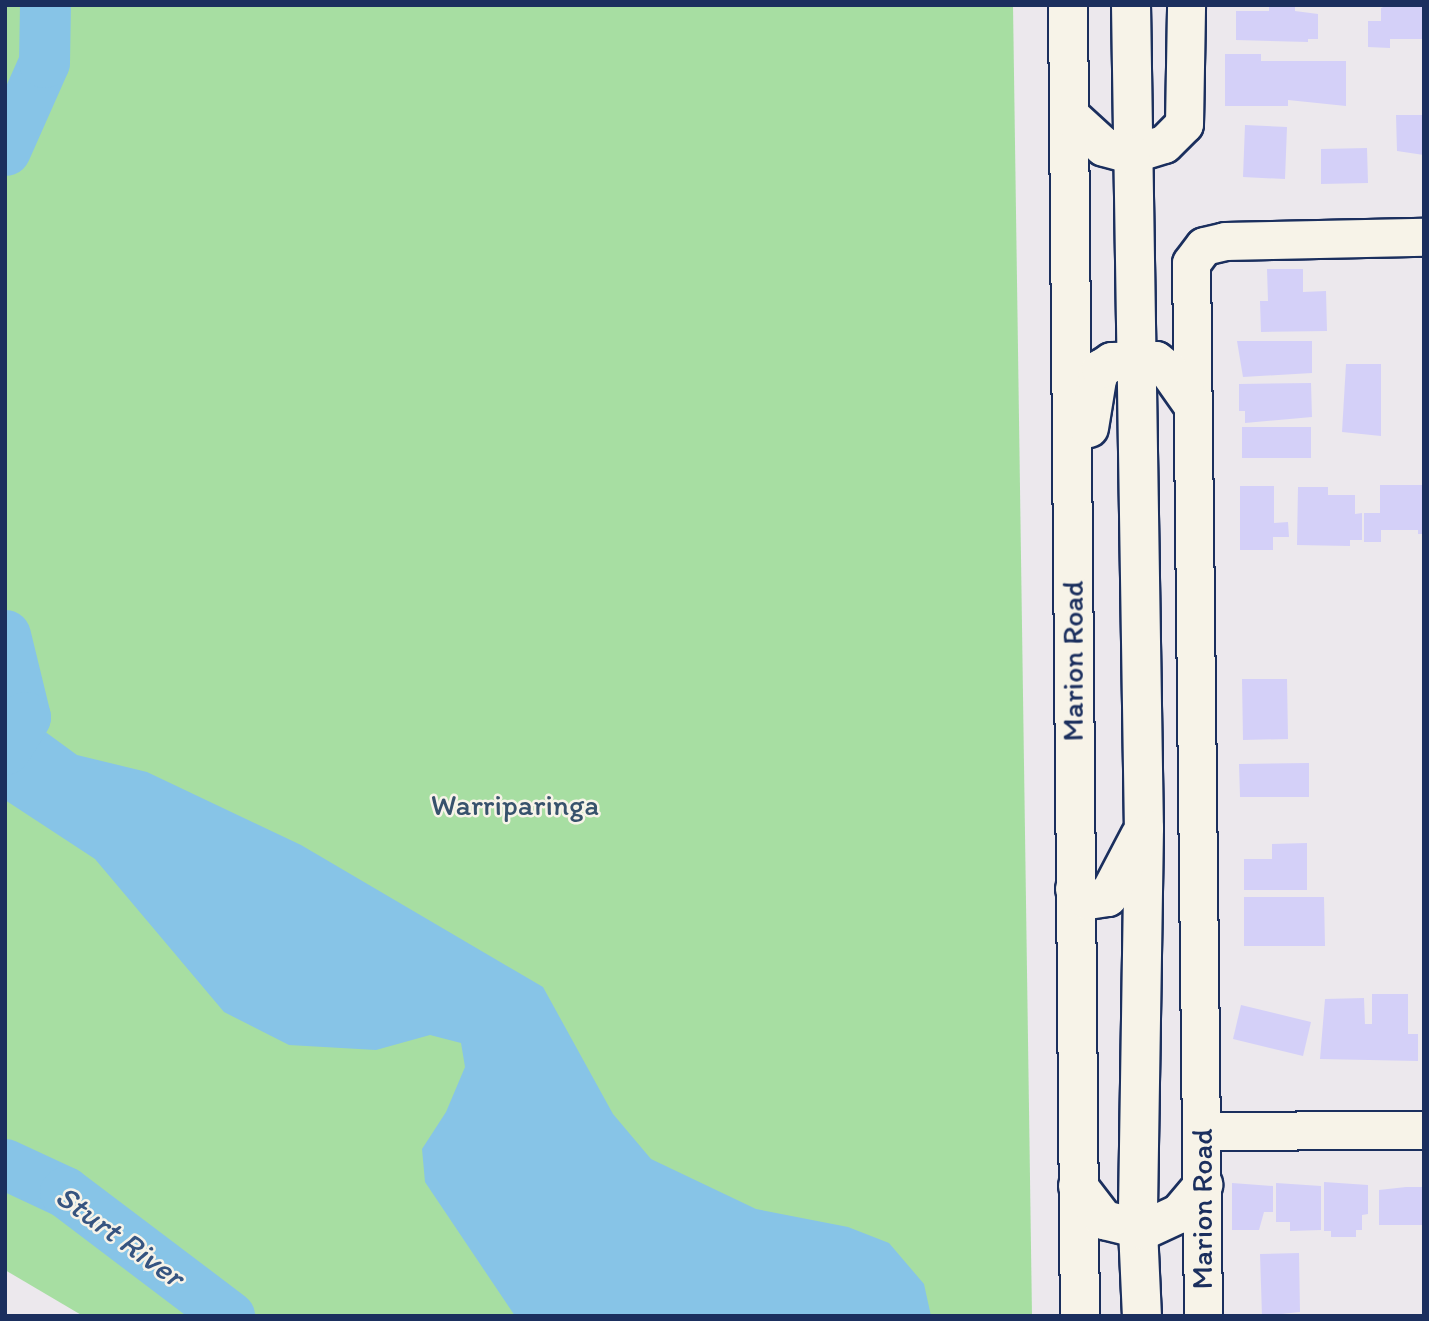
<!DOCTYPE html>
<html>
<head>
<meta charset="utf-8">
<style>
  body { margin:0 }
  #map { position:relative; width:1429px; height:1321px; overflow:hidden; background:#ece8ed; font-family:Itim,sans-serif }
  div>[style] { position:absolute }
  .green>* { inset:0; background:#a7dea2 }
  .water>* { inset:0; background:#87c4e7 }
  .river>* { height:51px; margin:-25.5px; padding:0 25.5px; transform-origin:25.5px; border-radius:25.5px; background:#87c4e7 }
  .building>* { inset:0; background:#d4d0f8 }
  .roads { filter:drop-shadow(2px 0 #1b2f5e) drop-shadow(-2px 0 #1b2f5e) drop-shadow(0 2px #1b2f5e) drop-shadow(0 -2px #1b2f5e) }
  .minor>* { height:37px; margin:-18.5px; padding:0 18.5px; transform-origin:18.5px; border-radius:18.5px; background:#f7f3e8 }
  .major>* { height:38px; margin:-19px; padding:0 19px; transform-origin:19px; border-radius:19px; background:#f7f3e8 }
  span { translate:-50% -50%; white-space:nowrap; text-align:center; line-height:1.15; -webkit-text-stroke:5px #f7f3e8; paint-order:stroke }
  .street-label { font-size:30px; color:#1b2f5e }
  .park-label { font-size:30px; color:#37526c }
  .water-label { font-size:32px; color:#365480; font-style:italic }
  .frame { position:absolute; inset:0; border:7px solid #1b2f5e; pointer-events:none }
</style>
</head>
<body>
<div id="map">
  <div class="green">
    <i style="clip-path:polygon(5px 5px,1013px 5px,1032px 1316px,83px 1316px,5px 1270px)"></i>
  </div>
  <div class="water">
    <i style="clip-path:polygon(25px 717px,77px 755px,147px 772px,301px 845px,543px 987px,613px 1114px,651px 1159px,756px 1209px,848px 1227px,889px 1243px,924px 1284px,931px 1316px,515px 1316px,425px 1182px,422px 1149px,446px 1112px,465px 1067px,461px 1043px,430px 1035px,376px 1050px,289px 1045px,224px 1012px,95px 859px,5px 800px,5px 749px)"></i>
  </div>
  <div class="river">
    <i style="left:5px;top:150px;width:96px;rotate:-66.1deg"></i>
    <i style="left:44px;top:62px;width:57px;rotate:-89deg"></i>
    <i style="left:5px;top:635px;width:84px;rotate:76.3deg"></i>
    <i style="left:25px;top:717px;width:38px;rotate:122deg"></i>
    <i style="left:5px;top:1164px;width:66px;rotate:25deg"></i>
    <i style="left:65px;top:1192px;width:206px;rotate:37.1deg"></i>
  </div>
  <div class="building">
    <i style="clip-path:polygon(1269px 5px,1295px 5px,1295px 11px,1318px 14px,1318px 39px,1308px 39px,1308px 42px,1236px 40px,1236px 11px,1269px 11px)"></i>
    <i style="clip-path:polygon(1388px 5px,1424px 5px,1424px 39px,1390px 39px,1390px 48px,1368px 47px,1368px 21px,1381px 21px,1381px 8px)"></i>
    <i style="clip-path:polygon(1225px 54px,1261px 54px,1261px 61px,1346px 61px,1346px 106px,1288px 100px,1288px 106px,1225px 106px)"></i>
    <i style="clip-path:polygon(1396px 115px,1424px 115px,1424px 155px,1397px 151px)"></i>
    <i style="clip-path:polygon(1245px 125px,1287px 127px,1285px 179px,1243px 177px)"></i>
    <i style="clip-path:polygon(1367px 148px,1368px 183px,1321px 184px,1321px 149px)"></i>
    <i style="clip-path:polygon(1267px 269px,1303px 269px,1303px 292px,1326px 291px,1327px 331px,1261px 332px,1260px 301px,1268px 301px)"></i>
    <i style="clip-path:polygon(1237px 341px,1312px 341px,1312px 373px,1243px 377px)"></i>
    <i style="clip-path:polygon(1346px 364px,1381px 364px,1381px 436px,1342px 432px)"></i>
    <i style="clip-path:polygon(1311px 383px,1312px 417px,1245px 423px,1245px 411px,1239px 411px,1239px 384px)"></i>
    <i style="clip-path:polygon(1242px 427px,1311px 427px,1311px 458px,1242px 458px)"></i>
    <i style="clip-path:polygon(1380px 485px,1424px 485px,1424px 534px,1418px 534px,1418px 530px,1381px 530px,1381px 542px,1364px 542px,1364px 513px,1380px 513px)"></i>
    <i style="clip-path:polygon(1240px 486px,1274px 486px,1274px 523px,1288px 522px,1289px 537px,1273px 537px,1273px 550px,1240px 550px)"></i>
    <i style="clip-path:polygon(1298px 487px,1328px 487px,1328px 495px,1355px 495px,1355px 514px,1362px 513px,1362px 540px,1350px 540px,1350px 546px,1297px 545px)"></i>
    <i style="clip-path:polygon(1242px 679px,1287px 679px,1288px 739px,1243px 740px)"></i>
    <i style="clip-path:polygon(1309px 763px,1309px 797px,1240px 797px,1239px 764px)"></i>
    <i style="clip-path:polygon(1307px 843px,1307px 890px,1244px 890px,1244px 859px,1272px 859px,1272px 844px)"></i>
    <i style="clip-path:polygon(1244px 897px,1324px 897px,1325px 946px,1244px 946px)"></i>
    <i style="clip-path:polygon(1372px 994px,1408px 994px,1408px 1034px,1418px 1034px,1418px 1061px,1320px 1059px,1325px 999px,1364px 998px,1365px 1024px,1372px 1024px)"></i>
    <i style="clip-path:polygon(1241px 1005px,1311px 1022px,1303px 1056px,1233px 1039px)"></i>
    <i style="clip-path:polygon(1324px 1182px,1368px 1185px,1368px 1214px,1362px 1215px,1362px 1230px,1356px 1230px,1356px 1237px,1331px 1237px,1331px 1231px,1324px 1231px)"></i>
    <i style="clip-path:polygon(1232px 1183px,1273px 1186px,1273px 1212px,1264px 1212px,1259px 1230px,1232px 1230px)"></i>
    <i style="clip-path:polygon(1276px 1183px,1321px 1186px,1321px 1230px,1290px 1231px,1290px 1222px,1276px 1222px)"></i>
    <i style="clip-path:polygon(1406px 1187px,1424px 1187px,1424px 1225px,1379px 1225px,1379px 1190px)"></i>
    <i style="clip-path:polygon(1299px 1253px,1300px 1312px,1262px 1316px,1260px 1254px)"></i>
  </div>
  <div class="roads">
    <div class="minor">
      <i style="left:1131px;top:154px;width:34px;rotate:-17deg"></i>
      <i style="left:1164px;top:144px;width:28px;rotate:-45deg"></i>
      <i style="left:1184px;top:124px;width:119px;rotate:-89deg"></i>
      <i style="left:1202px;top:1131px;width:222px;rotate:-0.3deg"></i>
      <i style="left:1203px;top:1316px;width:1053px;rotate:-90.65deg"></i>
      <i style="left:1191px;top:263px;width:21px;rotate:-53deg"></i>
      <i style="left:1204px;top:246px;width:22px;rotate:-13deg"></i>
      <i style="left:1225px;top:241px;width:199px;rotate:-1.2deg"></i>
    </div>
    <div class="major">
      <i style="left:1068px;top:5px;width:1311px;rotate:89.48deg"></i>
      <i style="left:1131px;top:5px;width:823px;rotate:89.1deg"></i>
      <i style="left:1144px;top:828px;width:401px;rotate:90.9deg"></i>
      <i style="left:1138px;top:1229px;width:87px;rotate:87.4deg"></i>
      <i style="left:1069px;top:115px;width:47px;rotate:42.4deg"></i>
      <i style="left:1104px;top:147px;width:28px;rotate:15deg"></i>
      <i style="left:1089px;top:428px;width:50px;rotate:-80.7deg"></i>
      <i style="left:1097px;top:379px;width:11px;rotate:-68deg"></i>
      <i style="left:1101px;top:369px;width:13px;rotate:-32deg"></i>
      <i style="left:1112px;top:362px;width:44px;rotate:-1.3deg"></i>
      <i style="left:1156px;top:361px;width:16px;rotate:38deg"></i>
      <i style="left:1169px;top:371px;width:39px;rotate:55deg"></i>
      <i style="left:1075px;top:889px;width:17px;rotate:40deg"></i>
      <i style="left:1088px;top:900px;width:20px;rotate:-9deg"></i>
      <i style="left:1108px;top:897px;width:69px;rotate:-62.3deg"></i>
      <i style="left:1078px;top:1186px;width:43px;rotate:52.6deg"></i>
      <i style="left:1104px;top:1220px;width:41px;rotate:14deg"></i>
      <i style="left:1144px;top:1230px;width:38px;rotate:-25deg"></i>
      <i style="left:1179px;top:1214px;width:38px;rotate:-50deg"></i>
    </div>
  </div>
  <div class="street-label">
    <span style="left:1073px;top:661px;rotate:-90deg">Marion Road</span>
    <span style="left:1202px;top:1209px;rotate:-90deg">Marion Road</span>
  </div>
  <div class="park-label">
    <span style="left:515px;top:805px">Warriparinga</span>
  </div>
  <div class="water-label">
    <span style="left:120px;top:1236px;rotate:36deg">Sturt River</span>
  </div>
  <div class="frame"></div>
</div>
</body>
</html>
